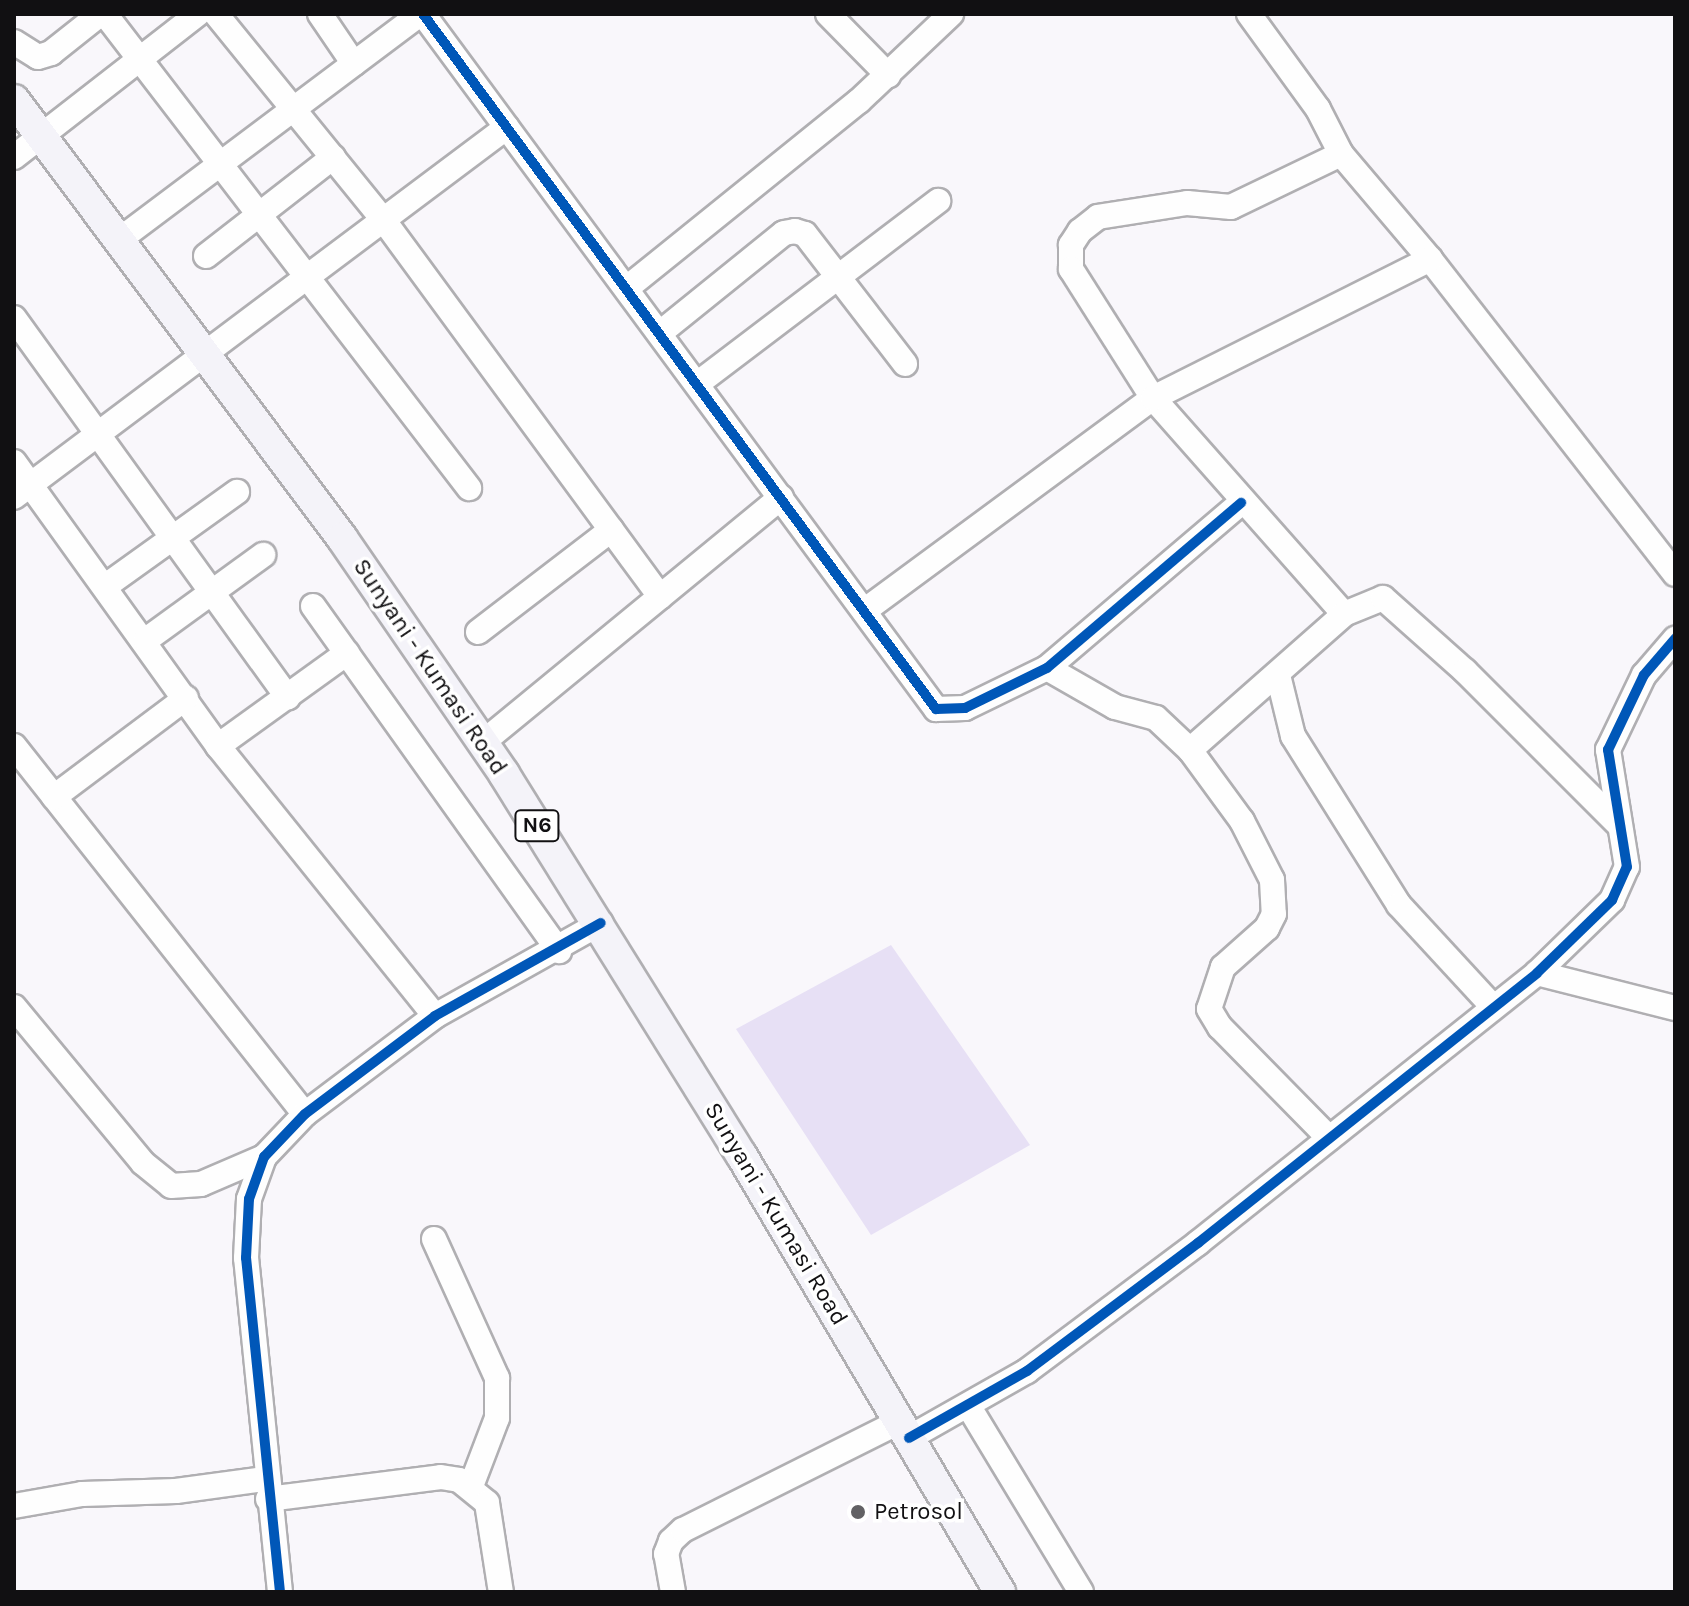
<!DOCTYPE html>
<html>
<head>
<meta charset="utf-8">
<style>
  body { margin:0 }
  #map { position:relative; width:1689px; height:1606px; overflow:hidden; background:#f9f7fb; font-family:Karla,sans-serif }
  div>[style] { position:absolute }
  .green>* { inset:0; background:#e7e0f5 }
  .roads { filter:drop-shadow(2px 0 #b0afb2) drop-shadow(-2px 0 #b0afb2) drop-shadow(0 2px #b0afb2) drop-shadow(0 -2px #b0afb2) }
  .minor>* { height:24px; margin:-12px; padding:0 12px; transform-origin:12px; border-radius:12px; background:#fefefe }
  .major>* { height:30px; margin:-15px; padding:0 15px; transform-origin:15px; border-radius:15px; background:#f4f3f9 }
  .cycleway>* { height:10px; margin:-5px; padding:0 5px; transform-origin:5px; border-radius:5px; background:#0057b8 }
  .dots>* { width:22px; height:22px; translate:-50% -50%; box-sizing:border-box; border:4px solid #fff; border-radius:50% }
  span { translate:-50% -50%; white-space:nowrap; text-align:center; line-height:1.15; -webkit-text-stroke:7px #fff; paint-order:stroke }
  .shield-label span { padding:2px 6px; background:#fff; border:2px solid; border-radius:6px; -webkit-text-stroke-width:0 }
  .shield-label { font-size:22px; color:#111012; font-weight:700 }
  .street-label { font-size:24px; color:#111012 }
  .poi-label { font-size:24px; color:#111012 }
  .left { translate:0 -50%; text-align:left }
  .frame { position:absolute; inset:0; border:16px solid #111012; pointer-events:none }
</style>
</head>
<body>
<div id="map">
  <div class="green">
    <i style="clip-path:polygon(891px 945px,1030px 1145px,871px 1235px,736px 1029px)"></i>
  </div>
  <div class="roads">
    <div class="minor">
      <i style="left:105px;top:14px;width:598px;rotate:52.48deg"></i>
      <i style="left:216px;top:14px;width:268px;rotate:50.9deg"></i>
      <i style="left:385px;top:222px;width:465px;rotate:53.7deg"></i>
      <i style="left:320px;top:14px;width:60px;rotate:55.8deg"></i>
      <i style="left:423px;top:14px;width:864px;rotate:53.57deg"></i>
      <i style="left:936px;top:709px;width:29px;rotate:-2deg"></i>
      <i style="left:965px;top:708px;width:91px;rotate:-26deg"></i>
      <i style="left:1047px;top:668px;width:255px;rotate:-40.4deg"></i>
      <i style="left:828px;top:14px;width:86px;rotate:45.5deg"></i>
      <i style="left:1249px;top:14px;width:117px;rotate:54deg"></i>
      <i style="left:1318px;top:109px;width:51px;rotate:62.9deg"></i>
      <i style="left:1341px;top:154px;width:138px;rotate:49.7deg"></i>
      <i style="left:1430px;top:259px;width:399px;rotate:52.1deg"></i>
      <i style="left:14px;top:42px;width:28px;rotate:32deg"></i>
      <i style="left:38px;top:57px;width:14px;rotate:-17deg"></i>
      <i style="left:51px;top:53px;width:63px;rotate:-38.5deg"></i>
      <i style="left:1341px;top:154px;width:122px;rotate:154.3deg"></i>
      <i style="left:1231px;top:207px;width:44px;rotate:-174.8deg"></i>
      <i style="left:1187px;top:203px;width:90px;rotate:171.1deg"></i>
      <i style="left:1098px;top:217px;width:23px;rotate:142deg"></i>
      <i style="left:1080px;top:231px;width:17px;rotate:123deg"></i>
      <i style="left:1071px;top:245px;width:24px;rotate:90deg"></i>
      <i style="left:1071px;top:269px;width:153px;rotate:57.6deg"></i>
      <i style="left:1153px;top:398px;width:288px;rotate:48.5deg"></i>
      <i style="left:14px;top:157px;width:233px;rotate:-37.9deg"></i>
      <i style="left:119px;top:240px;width:376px;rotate:-36.9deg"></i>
      <i style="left:206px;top:256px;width:161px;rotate:-37.9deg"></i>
      <i style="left:627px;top:288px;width:298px;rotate:-38.9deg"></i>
      <i style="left:859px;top:101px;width:127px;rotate:-43.4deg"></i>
      <i style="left:14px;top:318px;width:468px;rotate:54.2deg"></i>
      <i style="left:660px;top:333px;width:159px;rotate:-38.9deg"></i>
      <i style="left:784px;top:233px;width:11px;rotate:-10deg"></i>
      <i style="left:795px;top:231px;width:10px;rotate:17deg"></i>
      <i style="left:805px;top:234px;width:164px;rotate:52.4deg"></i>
      <i style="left:697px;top:384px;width:303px;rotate:-37.2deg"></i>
      <i style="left:14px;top:462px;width:350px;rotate:54.3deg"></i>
      <i style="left:218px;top:746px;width:346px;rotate:51.2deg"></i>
      <i style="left:14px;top:497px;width:616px;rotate:-36.89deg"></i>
      <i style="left:107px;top:585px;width:160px;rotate:-35.6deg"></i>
      <i style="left:313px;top:606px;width:424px;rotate:54.5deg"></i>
      <i style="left:864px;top:611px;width:359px;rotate:-36.4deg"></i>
      <i style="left:1153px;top:398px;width:310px;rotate:-26.6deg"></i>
      <i style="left:478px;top:632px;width:168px;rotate:-37.5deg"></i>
      <i style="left:146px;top:640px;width:145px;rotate:-36deg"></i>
      <i style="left:1047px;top:668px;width:78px;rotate:29.8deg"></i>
      <i style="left:1115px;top:707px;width:42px;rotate:15deg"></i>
      <i style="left:1156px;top:718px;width:47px;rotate:43.3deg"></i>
      <i style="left:1190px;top:750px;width:88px;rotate:53.8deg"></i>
      <i style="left:1242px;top:821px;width:66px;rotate:63deg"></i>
      <i style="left:1272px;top:880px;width:34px;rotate:87deg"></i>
      <i style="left:1274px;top:914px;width:16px;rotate:117deg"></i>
      <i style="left:1267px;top:928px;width:59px;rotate:138.4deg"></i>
      <i style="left:1223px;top:967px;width:44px;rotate:108.4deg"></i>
      <i style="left:1209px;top:1009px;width:21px;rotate:59deg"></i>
      <i style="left:1220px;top:1027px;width:156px;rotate:45.5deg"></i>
      <i style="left:1278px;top:675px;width:63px;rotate:76.2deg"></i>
      <i style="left:1293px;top:736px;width:199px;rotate:57.9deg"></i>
      <i style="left:1399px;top:905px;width:139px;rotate:47.3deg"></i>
      <i style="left:482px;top:743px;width:387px;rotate:-39.4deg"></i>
      <i style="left:14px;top:746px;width:469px;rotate:51.7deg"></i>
      <i style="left:218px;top:746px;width:159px;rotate:-35.8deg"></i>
      <i style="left:1190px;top:750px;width:205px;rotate:-41.4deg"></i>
      <i style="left:1344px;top:614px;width:42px;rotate:-22.3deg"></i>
      <i style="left:1383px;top:598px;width:110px;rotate:41.7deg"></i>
      <i style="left:1465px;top:671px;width:215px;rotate:45deg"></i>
      <i style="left:54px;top:797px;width:165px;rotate:-36.9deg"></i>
      <i style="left:1537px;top:973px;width:142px;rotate:14.2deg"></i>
      <i style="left:14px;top:1007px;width:202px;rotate:50.4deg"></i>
      <i style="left:143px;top:1163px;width:36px;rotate:39deg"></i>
      <i style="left:171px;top:1186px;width:30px;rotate:-4deg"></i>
      <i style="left:201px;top:1184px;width:69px;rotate:-23.2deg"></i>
      <i style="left:434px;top:1239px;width:153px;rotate:65.6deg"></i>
      <i style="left:497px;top:1378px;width:40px;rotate:90deg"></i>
      <i style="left:497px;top:1418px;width:73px;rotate:110.9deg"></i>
      <i style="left:969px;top:1407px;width:216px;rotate:58.8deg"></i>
      <i style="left:909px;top:1438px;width:136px;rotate:-29.6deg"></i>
      <i style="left:1027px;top:1371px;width:214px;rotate:-36.8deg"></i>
      <i style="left:1198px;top:1243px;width:433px;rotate:-38.5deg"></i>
      <i style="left:1537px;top:973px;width:105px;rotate:-44.2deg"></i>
      <i style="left:1612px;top:900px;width:36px;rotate:-66deg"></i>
      <i style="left:1627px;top:867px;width:119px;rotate:-99.2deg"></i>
      <i style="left:1608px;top:750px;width:83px;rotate:-64.4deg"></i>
      <i style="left:1644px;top:675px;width:48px;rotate:-49.3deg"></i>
      <i style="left:268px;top:1499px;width:174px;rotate:-7.2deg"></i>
      <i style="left:441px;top:1477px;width:18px;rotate:9deg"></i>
      <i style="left:459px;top:1480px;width:36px;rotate:39deg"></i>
      <i style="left:487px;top:1503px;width:90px;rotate:81.1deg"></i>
      <i style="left:14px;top:1506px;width:69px;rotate:-10deg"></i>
      <i style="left:82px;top:1494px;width:94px;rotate:-1.8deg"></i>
      <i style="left:176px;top:1491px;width:90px;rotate:-7.7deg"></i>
      <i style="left:280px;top:1592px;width:336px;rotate:-95.8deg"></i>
      <i style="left:246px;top:1258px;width:59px;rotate:-87.1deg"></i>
      <i style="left:249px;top:1199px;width:45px;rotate:-70.3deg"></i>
      <i style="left:264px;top:1157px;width:59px;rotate:-46.4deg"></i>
      <i style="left:305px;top:1114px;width:163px;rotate:-37deg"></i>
      <i style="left:435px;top:1016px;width:190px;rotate:-29.3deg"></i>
      <i style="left:673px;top:1592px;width:39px;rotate:-100deg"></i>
      <i style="left:666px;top:1554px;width:14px;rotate:-69deg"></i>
      <i style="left:671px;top:1541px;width:16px;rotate:-43deg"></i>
      <i style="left:683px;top:1530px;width:241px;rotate:-26.6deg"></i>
    </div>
    <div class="major">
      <i style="left:14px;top:100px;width:547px;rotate:53.17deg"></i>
      <i style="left:342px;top:538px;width:286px;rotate:55.5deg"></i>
      <i style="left:504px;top:774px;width:450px;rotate:58.1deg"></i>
      <i style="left:742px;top:1156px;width:507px;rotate:59.39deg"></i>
    </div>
  </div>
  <div class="cycleway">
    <i style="left:423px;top:14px;width:864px;rotate:53.57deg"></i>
    <i style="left:936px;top:709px;width:29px;rotate:-2deg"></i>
    <i style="left:965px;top:708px;width:91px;rotate:-26deg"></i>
    <i style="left:1047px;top:668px;width:255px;rotate:-40.4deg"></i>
    <i style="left:909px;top:1438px;width:136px;rotate:-29.6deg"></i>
    <i style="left:1027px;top:1371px;width:214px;rotate:-36.8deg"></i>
    <i style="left:1198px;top:1243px;width:433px;rotate:-38.5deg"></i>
    <i style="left:1537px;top:973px;width:105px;rotate:-44.2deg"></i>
    <i style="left:1612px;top:900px;width:36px;rotate:-66deg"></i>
    <i style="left:1627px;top:867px;width:119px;rotate:-99.2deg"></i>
    <i style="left:1608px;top:750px;width:83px;rotate:-64.4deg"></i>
    <i style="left:1644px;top:675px;width:48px;rotate:-49.3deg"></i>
    <i style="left:280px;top:1592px;width:336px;rotate:-95.8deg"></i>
    <i style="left:246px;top:1258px;width:59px;rotate:-87.1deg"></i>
    <i style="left:249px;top:1199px;width:45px;rotate:-70.3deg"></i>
    <i style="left:264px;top:1157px;width:59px;rotate:-46.4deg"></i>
    <i style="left:305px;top:1114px;width:163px;rotate:-37deg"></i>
    <i style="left:435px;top:1016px;width:190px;rotate:-29.3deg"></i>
  </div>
  <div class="dots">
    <i style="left:858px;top:1512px;background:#626164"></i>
  </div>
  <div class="shield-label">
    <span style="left:537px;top:826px">N6</span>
  </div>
  <div class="street-label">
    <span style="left:430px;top:667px;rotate:56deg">Sunyani - Kumasi Road</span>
    <span style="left:776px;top:1214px;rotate:59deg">Sunyani - Kumasi Road</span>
  </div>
  <div class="poi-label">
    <span class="left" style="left:874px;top:1512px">Petrosol</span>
  </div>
  <div class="frame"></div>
</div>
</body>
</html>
